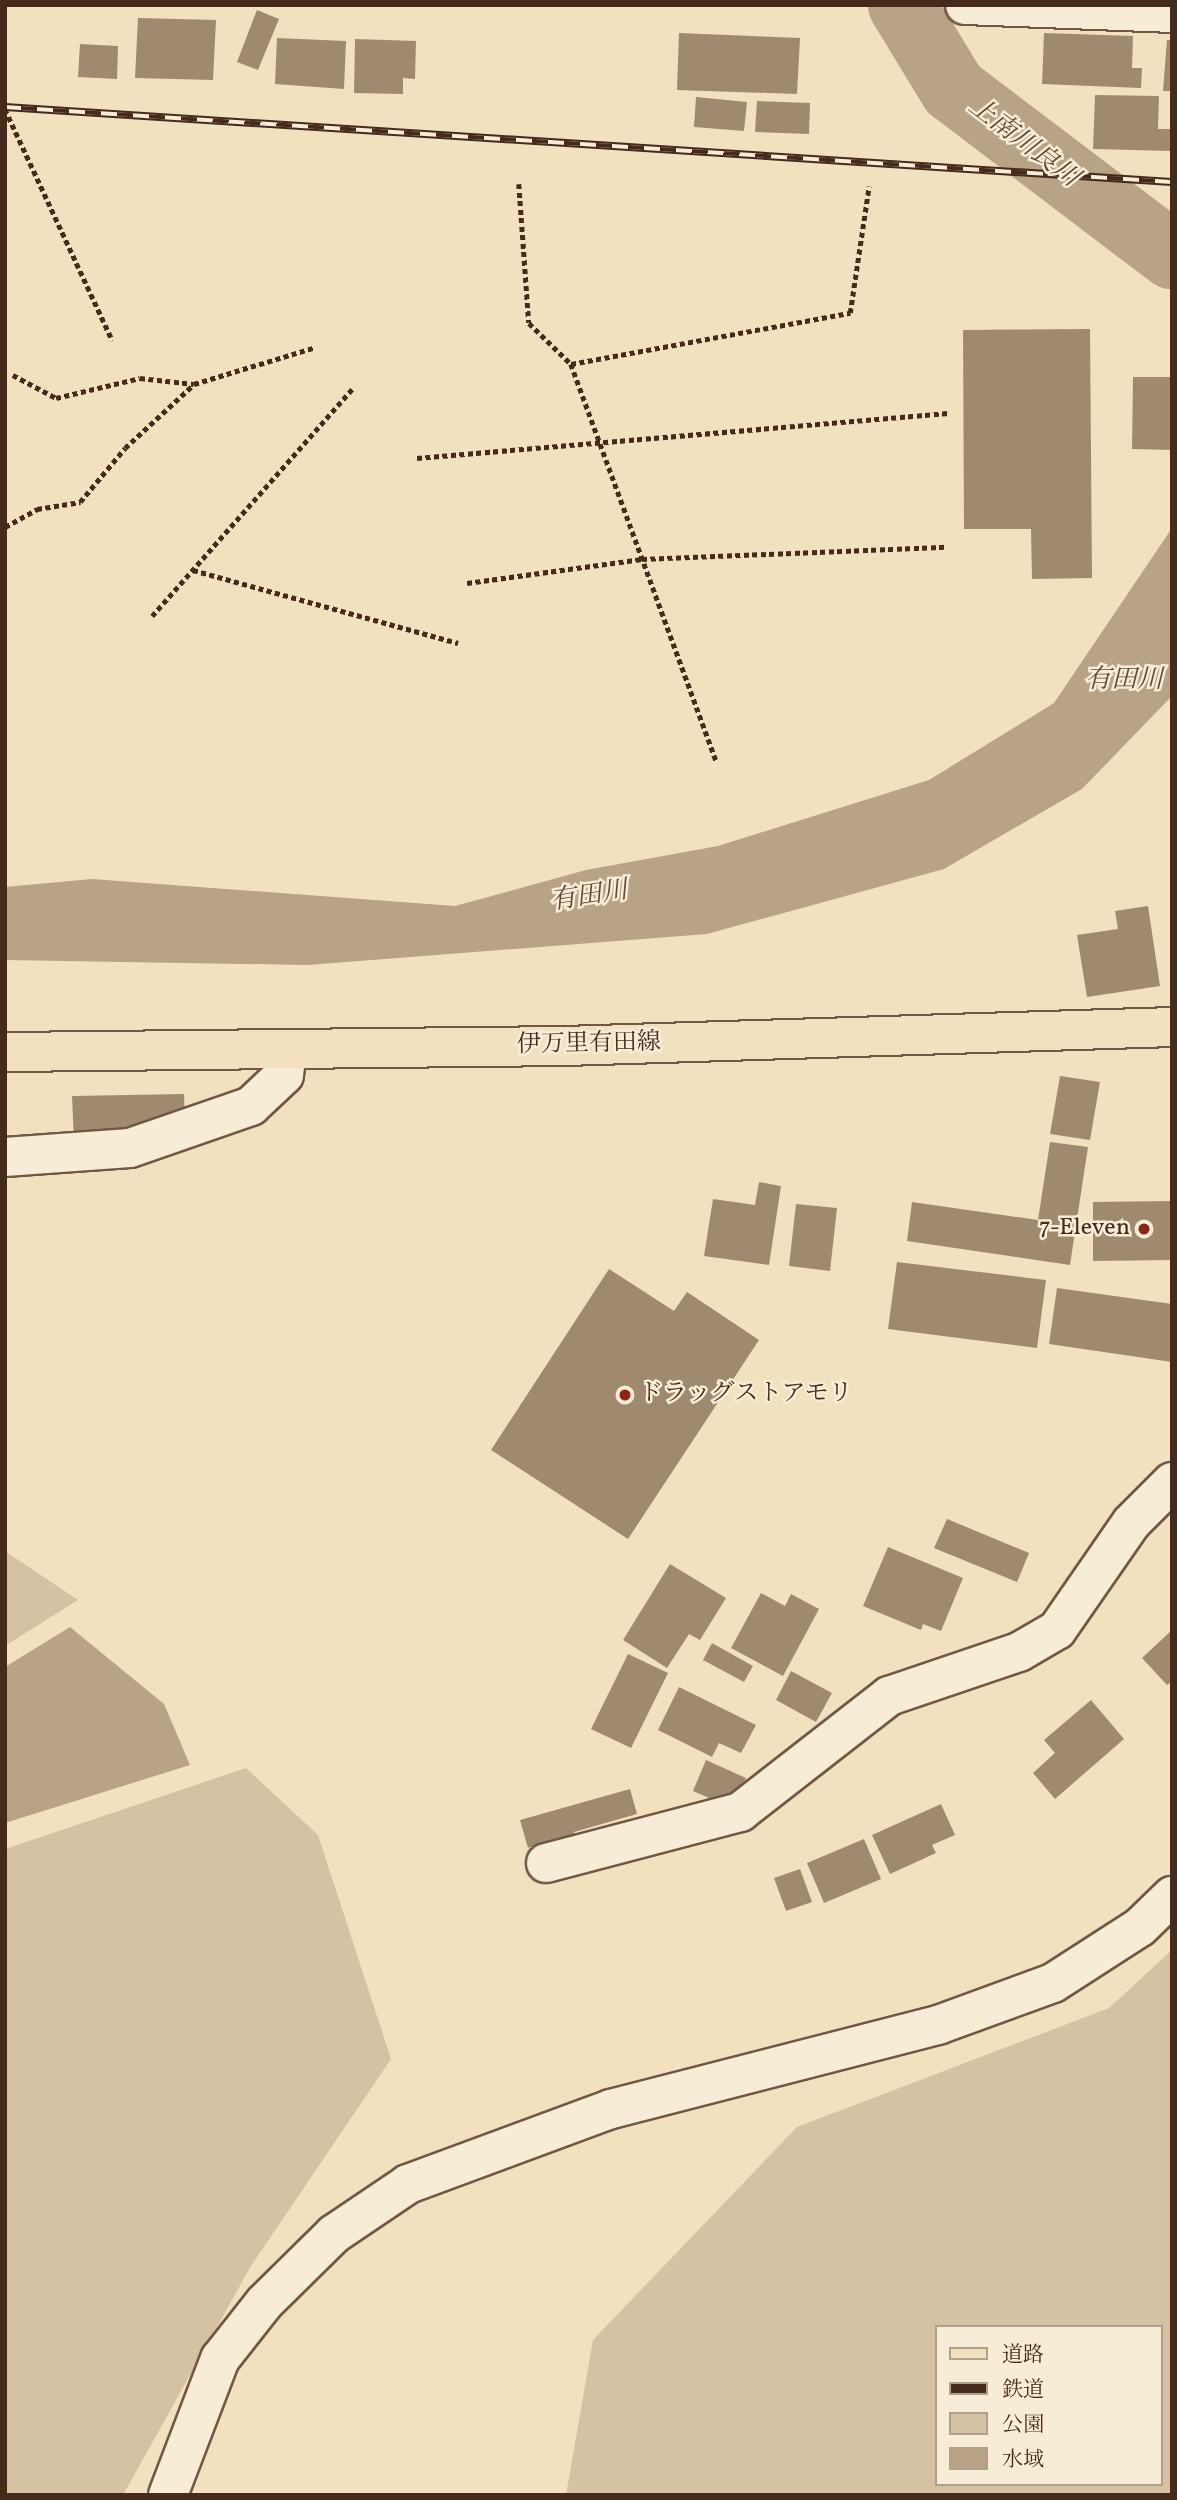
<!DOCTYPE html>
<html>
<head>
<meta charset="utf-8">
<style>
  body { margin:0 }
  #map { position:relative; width:1177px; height:2500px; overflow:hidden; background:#f2e1be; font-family:Vollkorn,"Noto Serif JP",serif }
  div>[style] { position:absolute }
  .green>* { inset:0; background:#d5c2a2 }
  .water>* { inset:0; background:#b8a387 }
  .river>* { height:68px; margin:-34px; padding:0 34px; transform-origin:34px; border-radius:34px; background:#b8a387 }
  .building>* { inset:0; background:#9f8a70 }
  .path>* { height:4.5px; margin-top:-2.25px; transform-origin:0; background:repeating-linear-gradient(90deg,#462b1c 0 5px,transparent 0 8.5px) }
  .roads { filter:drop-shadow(2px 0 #715844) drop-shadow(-2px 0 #715844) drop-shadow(0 2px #715844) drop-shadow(0 -2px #715844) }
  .minor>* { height:38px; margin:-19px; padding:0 19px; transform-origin:19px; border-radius:19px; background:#f7ecd5 }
  .major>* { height:38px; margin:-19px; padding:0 19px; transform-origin:19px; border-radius:19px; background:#f2e1be }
  .rail>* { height:8px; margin-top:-4px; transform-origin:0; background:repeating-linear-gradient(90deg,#f7ecd5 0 16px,#462b1c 0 32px); box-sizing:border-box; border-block:2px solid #462b1c }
  .dots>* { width:19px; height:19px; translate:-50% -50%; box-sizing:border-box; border:4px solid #f7ecd5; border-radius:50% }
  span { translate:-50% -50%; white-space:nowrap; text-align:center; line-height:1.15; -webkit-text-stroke:5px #f7ecd5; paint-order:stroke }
  .street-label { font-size:24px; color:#462b1c }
  .poi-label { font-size:24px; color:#462b1c }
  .right { translate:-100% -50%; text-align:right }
  .left { translate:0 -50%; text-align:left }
  .water-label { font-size:26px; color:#624937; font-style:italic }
  .frame { position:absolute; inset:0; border:7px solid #462b1c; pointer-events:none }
  .legend { position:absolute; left:935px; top:2325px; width:228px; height:161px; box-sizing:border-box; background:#f7ecd5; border:2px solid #b09f8b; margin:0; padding:9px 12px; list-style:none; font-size:21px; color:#462b1c }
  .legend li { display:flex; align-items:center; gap:14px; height:35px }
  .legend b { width:35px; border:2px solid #b09f8b }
</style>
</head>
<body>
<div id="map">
  <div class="green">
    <i style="clip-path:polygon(5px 1551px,78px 1600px,5px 1646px)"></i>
    <i style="clip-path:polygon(246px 1768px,318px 1835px,391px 2059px,251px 2266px,123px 2495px,5px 2495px,5px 1849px)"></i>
    <i style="clip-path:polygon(evenodd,1172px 1950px,1172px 2495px,566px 2495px,593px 2340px,797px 2127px,1109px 2008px,1172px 1950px,937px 2327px,1161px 2327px,1161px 2484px,937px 2484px,937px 2327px)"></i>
  </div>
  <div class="water">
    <i style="clip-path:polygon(1172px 528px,1172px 696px,1082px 789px,944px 869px,707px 934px,308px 965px,5px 960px,5px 887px,92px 879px,455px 906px,586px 870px,718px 846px,929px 780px,1054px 703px)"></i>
    <i style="clip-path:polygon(70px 1627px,164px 1704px,190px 1765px,5px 1823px,5px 1667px)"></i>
  </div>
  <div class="river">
    <i style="left:902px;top:5px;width:98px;rotate:58.7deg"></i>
    <i style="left:953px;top:89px;width:275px;rotate:37.2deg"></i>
  </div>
  <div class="building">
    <i style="clip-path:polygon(257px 10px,279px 19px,258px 70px,237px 62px)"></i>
    <i style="clip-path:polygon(138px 18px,216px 20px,213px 80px,135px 78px)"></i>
    <i style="clip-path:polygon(679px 33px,800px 38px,797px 94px,677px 90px)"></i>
    <i style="clip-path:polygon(1044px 33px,1133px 36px,1132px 68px,1142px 68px,1141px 88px,1042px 84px)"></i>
    <i style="clip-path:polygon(277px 38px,346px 41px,344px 89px,275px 84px)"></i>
    <i style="clip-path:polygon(355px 39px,416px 41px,415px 79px,403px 78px,403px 94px,354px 93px)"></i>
    <i style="clip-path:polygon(1167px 40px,1172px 40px,1172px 91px,1163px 91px)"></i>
    <i style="clip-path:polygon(80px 44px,118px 46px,117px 79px,78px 77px)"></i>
    <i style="clip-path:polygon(1095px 95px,1159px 96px,1158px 129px,1172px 129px,1172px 151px,1093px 149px)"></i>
    <i style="clip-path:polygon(696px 97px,747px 102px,744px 131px,694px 127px)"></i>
    <i style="clip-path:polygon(757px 101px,810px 103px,809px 134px,755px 132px)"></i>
    <i style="clip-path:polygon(1090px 329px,1092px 578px,1032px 579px,1031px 529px,964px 529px,963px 330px)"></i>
    <i style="clip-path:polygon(1133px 377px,1172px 377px,1172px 450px,1132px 449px)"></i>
    <i style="clip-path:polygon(1148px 906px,1160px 986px,1087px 997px,1077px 935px,1118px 929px,1115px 911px)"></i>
    <i style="clip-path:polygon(1060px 1076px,1100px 1082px,1090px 1140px,1050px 1134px)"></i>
    <i style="clip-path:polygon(184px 1094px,185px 1125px,138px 1140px,74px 1142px,72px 1096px)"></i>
    <i style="clip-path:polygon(1050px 1142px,1088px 1147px,1070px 1265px,907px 1241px,912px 1202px,1038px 1220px)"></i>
    <i style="clip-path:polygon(759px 1182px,781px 1186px,769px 1265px,704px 1256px,713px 1199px,755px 1205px)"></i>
    <i style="clip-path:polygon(1172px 1201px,1172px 1260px,1093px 1261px,1093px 1202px)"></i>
    <i style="clip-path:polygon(796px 1204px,837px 1208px,830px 1271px,789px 1266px)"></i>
    <i style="clip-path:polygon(897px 1262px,1046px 1280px,1037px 1348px,888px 1329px)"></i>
    <i style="clip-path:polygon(609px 1269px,674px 1311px,687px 1292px,759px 1340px,628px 1539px,491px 1450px)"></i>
    <i style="clip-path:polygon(1057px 1288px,1172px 1304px,1172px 1362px,1049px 1344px)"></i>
    <i style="clip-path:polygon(947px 1519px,1029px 1553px,1017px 1582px,934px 1548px)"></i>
    <i style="clip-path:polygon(888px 1547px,963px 1578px,941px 1631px,923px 1624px,921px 1630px,863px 1606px)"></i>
    <i style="clip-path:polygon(670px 1564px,726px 1598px,700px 1640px,689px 1634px,667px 1668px,623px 1640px)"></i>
    <i style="clip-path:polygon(761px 1593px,785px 1606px,791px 1594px,819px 1609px,783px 1676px,731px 1648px)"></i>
    <i style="clip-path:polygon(1172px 1630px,1172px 1681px,1167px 1685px,1142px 1658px)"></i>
    <i style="clip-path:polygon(712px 1643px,753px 1666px,744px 1682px,703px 1660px)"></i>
    <i style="clip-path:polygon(628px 1654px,668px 1673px,631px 1748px,591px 1729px)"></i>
    <i style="clip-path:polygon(791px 1671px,832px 1693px,816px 1722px,776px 1700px)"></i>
    <i style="clip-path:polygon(679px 1687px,756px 1725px,741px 1753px,719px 1743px,712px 1757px,658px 1730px)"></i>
    <i style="clip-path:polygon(1091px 1700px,1124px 1739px,1055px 1799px,1033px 1773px,1055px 1753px,1044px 1740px)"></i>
    <i style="clip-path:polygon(706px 1760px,746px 1778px,732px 1808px,693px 1791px)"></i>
    <i style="clip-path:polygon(630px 1789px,637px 1814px,574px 1832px,577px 1842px,541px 1852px,539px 1844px,528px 1848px,520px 1820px)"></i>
    <i style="clip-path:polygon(941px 1804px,955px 1835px,932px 1845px,936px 1853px,890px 1874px,872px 1835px)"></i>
    <i style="clip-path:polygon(864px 1839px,881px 1879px,824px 1903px,807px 1863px)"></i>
    <i style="clip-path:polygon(800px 1869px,812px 1902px,786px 1911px,774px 1878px)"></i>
  </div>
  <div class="path">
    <i style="left:5px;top:109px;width:255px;rotate:65.1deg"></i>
    <i style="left:519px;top:184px;width:139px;rotate:85.9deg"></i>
    <i style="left:529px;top:323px;width:59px;rotate:44.3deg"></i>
    <i style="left:571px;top:364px;width:423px;rotate:69.9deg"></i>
    <i style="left:571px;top:364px;width:284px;rotate:-10.4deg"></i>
    <i style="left:850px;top:313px;width:128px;rotate:-81.5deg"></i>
    <i style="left:13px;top:375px;width:49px;rotate:28.1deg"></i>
    <i style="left:56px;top:398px;width:86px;rotate:-13.4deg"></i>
    <i style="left:140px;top:378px;width:54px;rotate:6.3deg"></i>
    <i style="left:194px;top:384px;width:127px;rotate:-16.9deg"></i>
    <i style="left:417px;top:458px;width:533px;rotate:-4.84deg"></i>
    <i style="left:5px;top:527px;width:37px;rotate:-29deg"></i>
    <i style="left:37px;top:509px;width:44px;rotate:-9.2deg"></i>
    <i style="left:80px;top:502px;width:70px;rotate:-50.2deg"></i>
    <i style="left:125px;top:448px;width:94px;rotate:-42.8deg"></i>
    <i style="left:193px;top:570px;width:275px;rotate:15.4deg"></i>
    <i style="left:467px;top:583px;width:177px;rotate:-7.8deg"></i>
    <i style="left:642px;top:559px;width:305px;rotate:-2.3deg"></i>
    <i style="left:152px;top:616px;width:305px;rotate:-48.6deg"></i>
  </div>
  <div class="roads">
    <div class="minor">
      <i style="left:965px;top:5px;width:207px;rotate:2.2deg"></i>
      <i style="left:5px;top:1157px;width:125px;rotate:-4.1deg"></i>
      <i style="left:130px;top:1148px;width:128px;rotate:-19.1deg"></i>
      <i style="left:251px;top:1106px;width:45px;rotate:-43.2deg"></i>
      <i style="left:284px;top:1075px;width:26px;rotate:-83deg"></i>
      <i style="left:546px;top:1863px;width:201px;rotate:-14.7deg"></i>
      <i style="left:740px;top:1812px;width:189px;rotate:-37.9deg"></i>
      <i style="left:889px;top:1696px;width:137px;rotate:-18.7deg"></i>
      <i style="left:1019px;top:1652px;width:44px;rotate:-30.1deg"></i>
      <i style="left:1057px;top:1630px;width:130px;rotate:-55.3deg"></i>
      <i style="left:1131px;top:1523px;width:58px;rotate:-45deg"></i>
      <i style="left:168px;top:2495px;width:146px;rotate:-69.1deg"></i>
      <i style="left:220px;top:2359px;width:71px;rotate:-51.8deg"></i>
      <i style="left:264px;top:2303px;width:98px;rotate:-44.6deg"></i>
      <i style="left:334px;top:2234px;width:89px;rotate:-34deg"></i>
      <i style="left:408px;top:2184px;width:216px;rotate:-20.3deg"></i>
      <i style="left:611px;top:2109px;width:338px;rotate:-14.4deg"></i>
      <i style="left:938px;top:2025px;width:122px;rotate:-20.1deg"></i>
      <i style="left:1053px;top:1983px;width:103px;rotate:-32.8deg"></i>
      <i style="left:1140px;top:1927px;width:45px;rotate:-44.1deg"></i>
    </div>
    <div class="major">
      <i style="left:5px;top:1052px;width:560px;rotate:-0.61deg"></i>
      <i style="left:565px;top:1046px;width:607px;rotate:-1.79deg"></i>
    </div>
  </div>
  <div class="rail">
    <i style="left:5px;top:107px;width:1169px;rotate:3.68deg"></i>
  </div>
  <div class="dots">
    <i style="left:1144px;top:1229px;background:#8f2418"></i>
    <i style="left:625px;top:1395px;background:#8f2418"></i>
  </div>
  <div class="street-label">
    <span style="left:589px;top:1045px;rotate:-1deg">伊万里有田線</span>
  </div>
  <div class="poi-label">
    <span class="right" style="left:1130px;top:1229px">7-Eleven</span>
    <span class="left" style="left:639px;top:1395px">ドラッグストアモリ</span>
  </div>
  <div class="water-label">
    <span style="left:1023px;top:143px;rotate:37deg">上南川良川</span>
    <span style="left:1124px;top:681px">有田川</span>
    <span style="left:589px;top:897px;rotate:-9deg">有田川</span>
  </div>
  <div class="frame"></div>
  <ul class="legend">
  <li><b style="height:9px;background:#f2e1be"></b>道路</li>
  <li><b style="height:9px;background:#462b1c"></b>鉄道</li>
  <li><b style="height:19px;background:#d5c2a2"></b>公園</li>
  <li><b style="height:19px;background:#b8a387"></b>水域</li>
  </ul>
</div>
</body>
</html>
